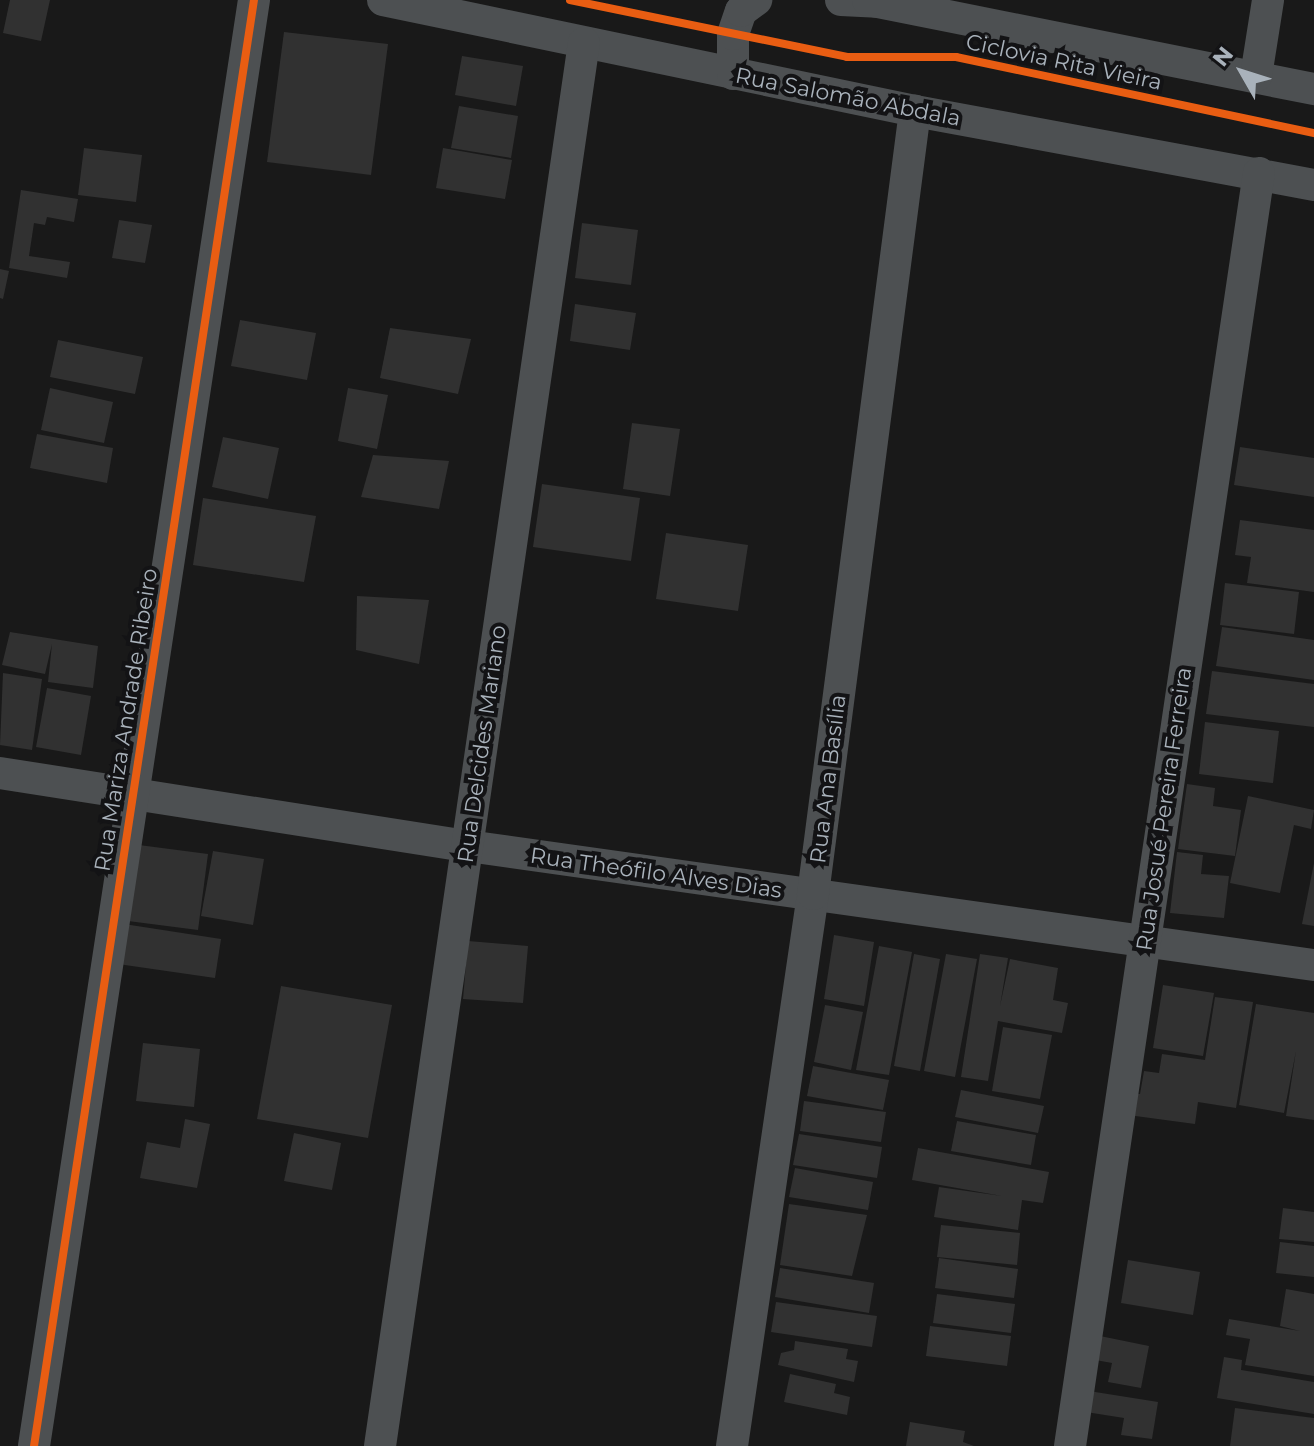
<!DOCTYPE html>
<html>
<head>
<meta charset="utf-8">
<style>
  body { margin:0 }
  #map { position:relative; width:1314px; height:1446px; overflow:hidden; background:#191919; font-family:Montserrat,sans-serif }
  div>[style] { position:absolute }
  .building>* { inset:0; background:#313131 }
  .minor>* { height:32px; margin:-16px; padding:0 16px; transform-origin:16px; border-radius:16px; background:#4d5052 }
  .cycleway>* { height:8px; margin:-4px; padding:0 4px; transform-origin:4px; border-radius:4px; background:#e95d12 }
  span { translate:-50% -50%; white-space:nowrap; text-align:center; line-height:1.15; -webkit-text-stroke:8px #131315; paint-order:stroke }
  .street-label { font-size:22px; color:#a9b2bb }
  .north { position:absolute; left:1202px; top:32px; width:80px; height:80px; -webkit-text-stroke:6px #131315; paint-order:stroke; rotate:309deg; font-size:22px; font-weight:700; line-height:32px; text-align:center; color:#a9b2bb }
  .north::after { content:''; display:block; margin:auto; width:28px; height:36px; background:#a9b2bb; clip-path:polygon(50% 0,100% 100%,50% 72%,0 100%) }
</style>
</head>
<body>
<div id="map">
  <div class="building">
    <i style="clip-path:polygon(10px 0,50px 0,41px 41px,3px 33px)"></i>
    <i style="clip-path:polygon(284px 32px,388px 44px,371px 175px,267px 162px)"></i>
    <i style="clip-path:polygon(462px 56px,523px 66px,516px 106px,455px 95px)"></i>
    <i style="clip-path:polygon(459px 106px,518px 116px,511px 158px,451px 148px)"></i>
    <i style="clip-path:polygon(84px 148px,142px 155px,136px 202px,78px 195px)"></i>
    <i style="clip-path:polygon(443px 148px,512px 160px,505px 199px,436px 188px)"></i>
    <i style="clip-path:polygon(21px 190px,78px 199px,74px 222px,47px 217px,45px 225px,34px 223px,29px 256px,70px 262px,67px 278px,9px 268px)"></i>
    <i style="clip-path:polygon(119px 220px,152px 225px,145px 263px,112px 258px)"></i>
    <i style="clip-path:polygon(582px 223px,638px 230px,631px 285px,575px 278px)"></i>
    <i style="clip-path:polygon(0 269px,9px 271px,3px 299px,0 298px)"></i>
    <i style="clip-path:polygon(575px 304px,636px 313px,630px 350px,570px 341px)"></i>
    <i style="clip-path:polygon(240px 320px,316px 333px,307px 380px,231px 366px)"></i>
    <i style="clip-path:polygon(390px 328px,471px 339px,458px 394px,380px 378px)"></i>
    <i style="clip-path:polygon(58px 340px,143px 357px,135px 394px,50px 377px)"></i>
    <i style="clip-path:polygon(50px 388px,113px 402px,104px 443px,41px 430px)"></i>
    <i style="clip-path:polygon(348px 388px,388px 395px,377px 449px,338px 441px)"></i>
    <i style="clip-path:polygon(632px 423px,680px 429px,670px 496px,623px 489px)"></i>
    <i style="clip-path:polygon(37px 434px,113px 448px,107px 483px,30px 468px)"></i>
    <i style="clip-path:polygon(223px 437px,279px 448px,268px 499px,212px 487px)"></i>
    <i style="clip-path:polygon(1240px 447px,1314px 458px,1314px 497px,1234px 485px)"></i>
    <i style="clip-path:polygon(373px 455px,449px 461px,439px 509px,361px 497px)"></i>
    <i style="clip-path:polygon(542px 484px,640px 498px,631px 561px,533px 547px)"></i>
    <i style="clip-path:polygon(203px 498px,316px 516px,304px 582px,193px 565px)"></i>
    <i style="clip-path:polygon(1240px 520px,1314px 530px,1314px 592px,1247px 583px,1251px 557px,1235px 555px)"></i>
    <i style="clip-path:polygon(666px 533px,748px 545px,738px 611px,656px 599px)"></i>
    <i style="clip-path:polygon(1225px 583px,1299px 592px,1294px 634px,1220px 625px)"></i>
    <i style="clip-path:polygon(357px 596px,429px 600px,419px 664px,356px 650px)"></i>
    <i style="clip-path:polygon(1222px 627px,1314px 640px,1314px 680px,1216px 666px)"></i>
    <i style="clip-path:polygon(10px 632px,98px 646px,93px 688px,48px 682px,52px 644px,45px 674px,2px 665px)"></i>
    <i style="clip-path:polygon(1212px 671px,1314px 684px,1314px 727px,1206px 714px)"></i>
    <i style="clip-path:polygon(3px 673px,42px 679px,32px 750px,0 745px)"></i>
    <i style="clip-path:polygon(47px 688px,91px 696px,81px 755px,36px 747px)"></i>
    <i style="clip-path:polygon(1205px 722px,1279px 731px,1273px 783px,1199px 774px)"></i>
    <i style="clip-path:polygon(1187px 784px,1215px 788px,1213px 806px,1241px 810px,1235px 856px,1178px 849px)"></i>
    <i style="clip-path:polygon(1248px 796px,1314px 810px,1311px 829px,1294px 825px,1280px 893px,1230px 883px)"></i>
    <i style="clip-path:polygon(139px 845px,208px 854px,198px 930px,128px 921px)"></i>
    <i style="clip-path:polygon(213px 851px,264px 859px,253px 925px,201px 916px)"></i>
    <i style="clip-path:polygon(1177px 852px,1203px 855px,1201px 874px,1229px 876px,1224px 918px,1170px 913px)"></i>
    <i style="clip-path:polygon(1314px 863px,1314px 926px,1302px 924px)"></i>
    <i style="clip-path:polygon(124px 924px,221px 939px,215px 978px,118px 964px)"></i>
    <i style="clip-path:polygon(834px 935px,874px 942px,864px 1006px,824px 999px)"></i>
    <i style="clip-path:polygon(468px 941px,528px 946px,523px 1003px,463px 999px)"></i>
    <i style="clip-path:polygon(879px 946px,912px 952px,889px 1075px,856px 1070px)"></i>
    <i style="clip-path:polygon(914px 954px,940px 959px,920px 1071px,894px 1066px)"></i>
    <i style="clip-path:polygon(946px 954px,977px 959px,955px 1077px,924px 1071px)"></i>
    <i style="clip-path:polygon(980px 954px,1008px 958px,1000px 1006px,1010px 959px,1058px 968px,1053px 1000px,1068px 1003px,1062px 1033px,998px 1021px,988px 1081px,961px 1077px)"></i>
    <i style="clip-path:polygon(1163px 985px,1214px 993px,1203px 1056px,1153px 1048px)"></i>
    <i style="clip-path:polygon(281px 986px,392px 1005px,368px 1138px,257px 1119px)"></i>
    <i style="clip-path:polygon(1215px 997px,1253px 1002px,1236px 1108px,1198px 1102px,1195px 1124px,1128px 1115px,1131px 1093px,1140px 1094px,1144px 1071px,1159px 1073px,1162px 1054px,1205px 1060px)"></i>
    <i style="clip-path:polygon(1256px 1004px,1314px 1013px,1314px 1120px,1286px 1116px,1296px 1051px,1284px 1113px,1239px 1105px)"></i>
    <i style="clip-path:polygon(825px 1005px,863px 1012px,851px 1070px,814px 1062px)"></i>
    <i style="clip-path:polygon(1003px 1027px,1052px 1035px,1040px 1099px,992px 1091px)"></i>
    <i style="clip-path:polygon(143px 1043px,200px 1049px,194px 1107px,136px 1101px)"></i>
    <i style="clip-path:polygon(813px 1066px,889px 1080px,883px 1110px,807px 1096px)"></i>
    <i style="clip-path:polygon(961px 1090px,1044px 1106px,1038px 1133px,955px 1117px)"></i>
    <i style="clip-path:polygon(804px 1101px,886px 1112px,881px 1142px,800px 1131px)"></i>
    <i style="clip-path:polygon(185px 1119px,210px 1124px,197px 1188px,140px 1178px,147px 1142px,180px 1148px)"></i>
    <i style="clip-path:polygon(957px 1121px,1036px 1135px,1031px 1165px,951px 1151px)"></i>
    <i style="clip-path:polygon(294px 1133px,341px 1143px,332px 1190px,284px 1181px)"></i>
    <i style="clip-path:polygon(799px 1134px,882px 1147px,877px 1178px,793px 1165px)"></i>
    <i style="clip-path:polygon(918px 1148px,1049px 1172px,1043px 1203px,1022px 1200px,1018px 1230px,934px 1217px,939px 1187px,1002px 1196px,912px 1180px)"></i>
    <i style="clip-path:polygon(795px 1168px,873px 1182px,868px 1210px,789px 1197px)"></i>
    <i style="clip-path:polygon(789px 1204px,867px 1215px,852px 1276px,780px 1265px)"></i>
    <i style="clip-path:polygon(1283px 1208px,1314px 1212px,1314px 1242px,1279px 1239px)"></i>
    <i style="clip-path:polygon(941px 1225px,1020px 1233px,1017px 1265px,937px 1257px)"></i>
    <i style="clip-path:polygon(1280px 1242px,1314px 1246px,1314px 1277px,1276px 1273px)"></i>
    <i style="clip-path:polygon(939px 1258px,1018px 1269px,1014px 1298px,935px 1288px)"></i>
    <i style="clip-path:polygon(1128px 1260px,1200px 1272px,1193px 1315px,1121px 1303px)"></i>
    <i style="clip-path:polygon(780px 1268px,874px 1283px,869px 1313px,775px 1297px)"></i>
    <i style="clip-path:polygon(1286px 1289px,1314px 1294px,1314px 1376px,1245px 1365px,1250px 1339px,1226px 1335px,1229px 1319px,1300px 1331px,1280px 1326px)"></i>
    <i style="clip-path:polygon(937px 1294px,1015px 1304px,1011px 1333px,933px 1323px)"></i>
    <i style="clip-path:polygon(776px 1302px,877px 1316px,872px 1347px,771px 1332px)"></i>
    <i style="clip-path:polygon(930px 1326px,1011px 1336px,1007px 1366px,926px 1356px)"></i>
    <i style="clip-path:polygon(1095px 1335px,1149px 1346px,1141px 1388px,1108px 1382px,1112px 1363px,1090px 1359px)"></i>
    <i style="clip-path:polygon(795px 1341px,848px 1349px,846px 1359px,858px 1361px,854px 1382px,778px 1365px,781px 1353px,794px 1350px)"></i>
    <i style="clip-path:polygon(1224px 1357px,1242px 1360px,1241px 1370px,1314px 1382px,1314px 1414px,1217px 1398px)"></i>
    <i style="clip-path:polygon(790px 1374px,836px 1384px,834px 1393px,850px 1397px,847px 1415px,784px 1402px)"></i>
    <i style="clip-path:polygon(1089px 1391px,1158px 1402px,1152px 1439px,1121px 1435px,1124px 1418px,1086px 1412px)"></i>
    <i style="clip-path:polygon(1235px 1408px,1314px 1418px,1314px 1446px,1230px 1446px)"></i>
    <i style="clip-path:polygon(910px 1422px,965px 1431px,963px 1442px,974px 1446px,906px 1446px)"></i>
  </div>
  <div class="minor">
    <i style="left:383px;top:0;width:543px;rotate:11.79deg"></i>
    <i style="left:915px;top:111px;width:406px;rotate:10.5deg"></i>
    <i style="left:841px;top:0;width:36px;rotate:3deg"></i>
    <i style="left:868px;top:0;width:455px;rotate:11.3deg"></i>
    <i style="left:733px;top:74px;width:40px;rotate:-90deg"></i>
    <i style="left:733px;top:34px;width:24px;rotate:-71deg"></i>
    <i style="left:741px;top:11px;width:19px;rotate:-36deg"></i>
    <i style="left:1256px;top:76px;width:77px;rotate:-81deg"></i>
    <i style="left:0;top:773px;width:474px;rotate:8.9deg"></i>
    <i style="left:468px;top:846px;width:854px;rotate:8.01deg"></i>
    <i style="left:34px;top:1446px;width:1463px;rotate:-81.35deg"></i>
    <i style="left:380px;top:1446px;width:1418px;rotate:-81.73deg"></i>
    <i style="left:732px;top:1446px;width:558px;rotate:-81.65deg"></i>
    <i style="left:813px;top:894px;width:790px;rotate:-82.58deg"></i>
    <i style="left:1070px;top:1446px;width:1287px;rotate:-81.56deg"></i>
  </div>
  <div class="cycleway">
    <i style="left:570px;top:0;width:283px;rotate:11.6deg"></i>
    <i style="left:847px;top:57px;width:109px"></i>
    <i style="left:956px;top:57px;width:366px;rotate:12deg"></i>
    <i style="left:34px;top:1446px;width:1463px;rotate:-81.35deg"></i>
  </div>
  <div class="street-label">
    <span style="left:1064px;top:62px;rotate:12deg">Ciclovia Rita Vieira</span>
    <span style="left:848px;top:97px;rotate:11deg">Rua Salomão Abdala</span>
    <span style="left:126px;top:720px;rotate:-81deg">Rua Mariza Andrade Ribeiro</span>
    <span style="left:482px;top:744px;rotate:-82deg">Rua Delcides Mariano</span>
    <span style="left:828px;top:779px;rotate:-83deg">Rua Ana Basília</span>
    <span style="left:1164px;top:809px;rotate:-82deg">Rua Josué Pereira Ferreira</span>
    <span style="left:656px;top:873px;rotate:8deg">Rua Theófilo Alves Dias</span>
  </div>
  <div class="north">N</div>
</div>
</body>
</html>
